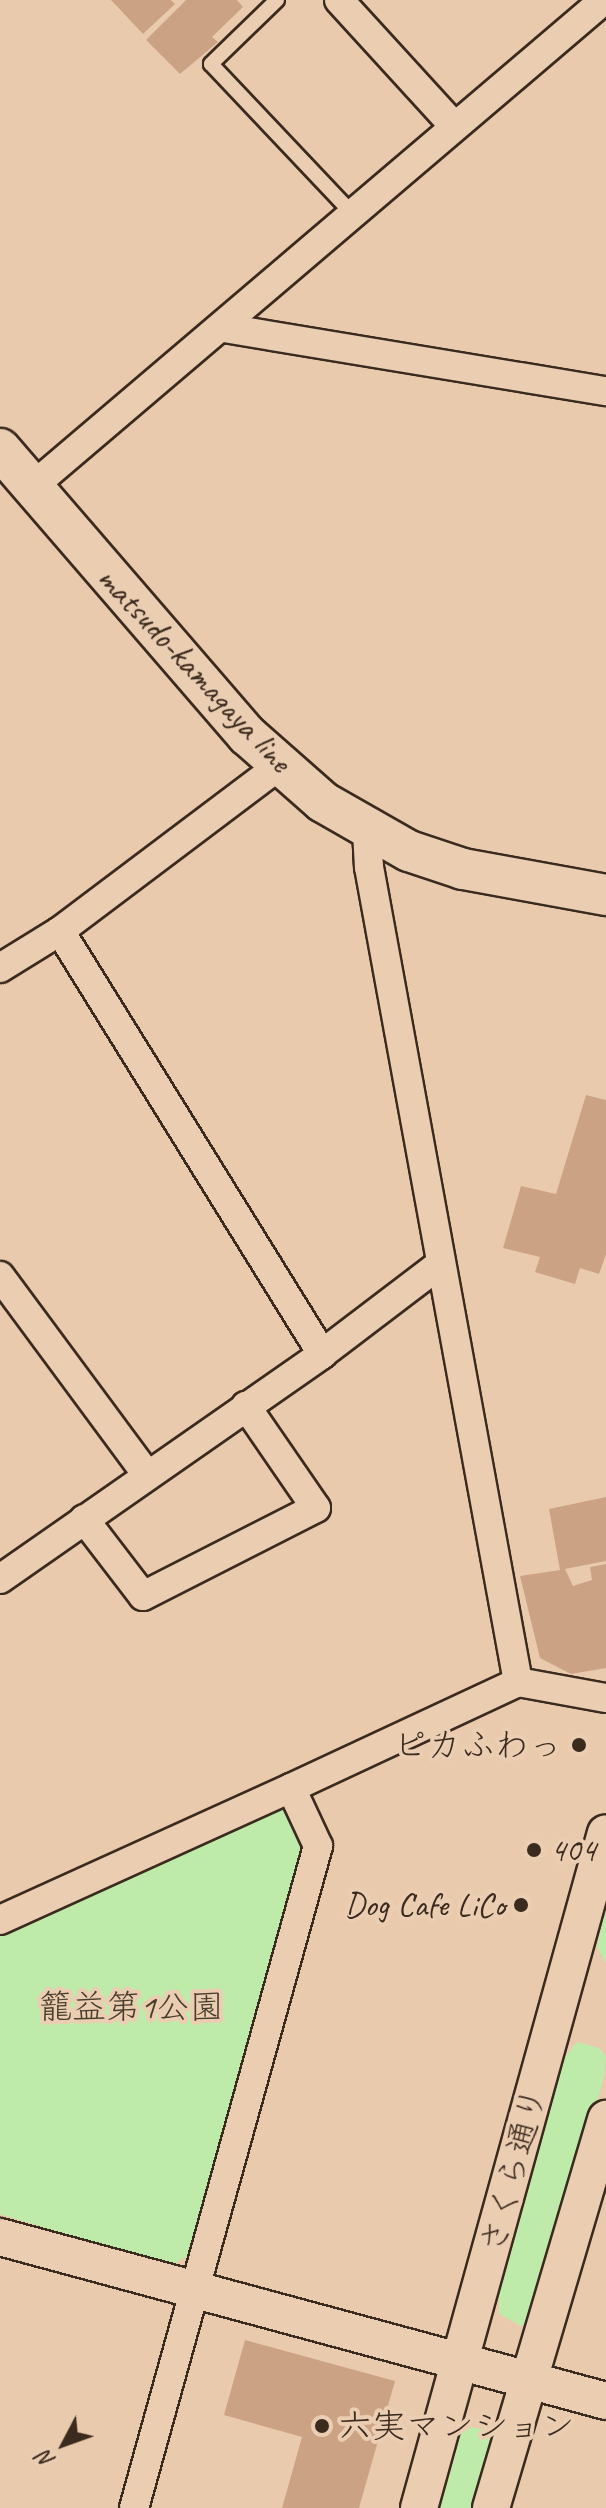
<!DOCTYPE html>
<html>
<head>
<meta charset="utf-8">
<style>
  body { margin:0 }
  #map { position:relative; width:606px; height:2508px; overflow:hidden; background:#eacaad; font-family:Caveat,"Klee One",sans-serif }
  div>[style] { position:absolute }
  .green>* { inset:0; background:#beeba9 }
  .building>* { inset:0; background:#cca285 }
  .roads { filter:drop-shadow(2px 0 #3b2a1e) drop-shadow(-2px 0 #3b2a1e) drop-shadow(0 2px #3b2a1e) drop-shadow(0 -2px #3b2a1e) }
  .service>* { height:14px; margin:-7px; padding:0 7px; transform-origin:7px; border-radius:7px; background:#ebceb2 }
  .minor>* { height:28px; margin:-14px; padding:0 14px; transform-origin:14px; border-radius:14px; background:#ebceb2 }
  .tertiary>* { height:36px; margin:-18px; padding:0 18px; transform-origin:18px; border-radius:18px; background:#ebceb2 }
  .secondary>* { height:40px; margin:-20px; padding:0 20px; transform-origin:20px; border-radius:20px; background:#ebceb2 }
  .dots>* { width:22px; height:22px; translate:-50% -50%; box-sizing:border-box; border:4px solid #ebceb2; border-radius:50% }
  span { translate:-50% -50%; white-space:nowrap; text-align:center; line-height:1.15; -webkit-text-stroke:8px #ebceb2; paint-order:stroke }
  .street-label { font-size:34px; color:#3b2a1e }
  .poi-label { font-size:34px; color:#3b2a1e }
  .right { translate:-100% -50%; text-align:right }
  .left { translate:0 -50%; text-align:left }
  .park-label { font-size:34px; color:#483d2c }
  .north { position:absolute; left:24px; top:2404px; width:80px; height:80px; -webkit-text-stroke:6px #ebceb2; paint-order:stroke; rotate:229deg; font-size:22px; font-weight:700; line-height:32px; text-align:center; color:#3b2a1e }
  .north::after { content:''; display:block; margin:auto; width:28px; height:36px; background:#3b2a1e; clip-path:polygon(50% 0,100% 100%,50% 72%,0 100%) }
</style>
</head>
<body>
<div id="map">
  <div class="green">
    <i style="clip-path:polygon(291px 1788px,318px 1846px,191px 2254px,170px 2266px,0 2214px,0 1920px)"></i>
    <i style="clip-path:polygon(606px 1906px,606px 1963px,597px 1947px)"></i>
    <i style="clip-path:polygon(577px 2042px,599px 2048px,606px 2057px,604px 2076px,538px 2315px,521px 2326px,499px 2314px,499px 2282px,561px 2062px)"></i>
    <i style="clip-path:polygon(471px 2427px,494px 2432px,500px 2441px,486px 2508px,438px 2508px,455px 2446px,461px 2432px)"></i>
  </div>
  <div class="building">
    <i style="clip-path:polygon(111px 0,171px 0,175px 4px,143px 34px)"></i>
    <i style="clip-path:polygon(186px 0,237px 0,243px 7px,212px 37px,218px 42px,180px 74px,146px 40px)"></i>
    <i style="clip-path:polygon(586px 1095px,606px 1100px,606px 1254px,599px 1274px,580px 1268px,575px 1284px,535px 1272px,540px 1257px,503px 1248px,521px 1186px,556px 1194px)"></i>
    <i style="clip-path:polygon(606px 1497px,606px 1561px,565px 1569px,573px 1586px,592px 1580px,590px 1567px,606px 1564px,606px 1668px,571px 1674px,540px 1658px,520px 1576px,560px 1570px,549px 1509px)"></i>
    <i style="clip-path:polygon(245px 2340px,395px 2381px,359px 2508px,282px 2508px,302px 2437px,224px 2415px)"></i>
  </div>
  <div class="roads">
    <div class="service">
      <i style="left:277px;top:0;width:92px;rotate:135.9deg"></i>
      <i style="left:211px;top:64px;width:204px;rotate:46.6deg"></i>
    </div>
    <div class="minor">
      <i style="left:339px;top:0;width:171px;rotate:47.6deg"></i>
      <i style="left:224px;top:328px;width:387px;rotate:9.4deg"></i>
      <i style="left:32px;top:487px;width:751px;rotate:-40.41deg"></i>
      <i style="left:367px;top:830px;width:37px;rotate:87deg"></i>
      <i style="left:369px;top:867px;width:829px;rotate:79.64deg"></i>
      <i style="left:60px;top:931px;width:498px;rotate:58.2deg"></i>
      <i style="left:0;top:968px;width:70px;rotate:-31.7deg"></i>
      <i style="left:60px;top:931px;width:274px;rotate:-37deg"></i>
      <i style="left:0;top:1276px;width:247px;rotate:53.5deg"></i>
      <i style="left:84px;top:1519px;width:97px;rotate:52.5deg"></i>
      <i style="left:143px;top:1596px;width:194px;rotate:-27deg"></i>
      <i style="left:316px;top:1508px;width:124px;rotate:-124.5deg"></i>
      <i style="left:0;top:1579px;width:393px;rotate:-34.9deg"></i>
      <i style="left:322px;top:1354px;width:148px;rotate:-37.3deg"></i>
      <i style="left:291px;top:1788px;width:251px;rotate:-25deg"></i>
      <i style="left:518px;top:1682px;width:89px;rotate:10.3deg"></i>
      <i style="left:0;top:1920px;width:320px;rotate:-24.4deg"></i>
      <i style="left:291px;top:1788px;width:64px;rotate:65deg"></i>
      <i style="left:318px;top:1846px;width:687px;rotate:105.53deg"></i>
    </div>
    <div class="tertiary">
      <i style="left:0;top:2237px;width:628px;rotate:15.14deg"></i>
      <i style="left:419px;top:2508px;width:700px;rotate:-74.52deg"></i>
      <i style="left:491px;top:2508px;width:406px;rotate:-73.5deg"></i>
    </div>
    <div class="secondary">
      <i style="left:0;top:449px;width:378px;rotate:49.2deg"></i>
      <i style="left:247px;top:735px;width:101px;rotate:41.4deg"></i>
      <i style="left:323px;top:802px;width:99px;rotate:29.7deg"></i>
      <i style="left:409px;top:851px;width:57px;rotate:18.4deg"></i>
      <i style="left:463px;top:869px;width:145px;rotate:10.3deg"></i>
    </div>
  </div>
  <div class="dots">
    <i style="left:579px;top:1745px;background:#3b2a1e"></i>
    <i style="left:534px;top:1850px;background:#3b2a1e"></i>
    <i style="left:521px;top:1905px;background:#3b2a1e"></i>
    <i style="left:322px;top:2426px;background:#3b2a1e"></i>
  </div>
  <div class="street-label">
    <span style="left:195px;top:669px;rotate:47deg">matsudo-kamagaya line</span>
    <span style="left:513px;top:2170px;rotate:-75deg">さくら通り</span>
  </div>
  <div class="poi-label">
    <span class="right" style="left:563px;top:1745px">ピカふわっ</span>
    <span class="left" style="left:550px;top:1850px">404</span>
    <span class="right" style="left:505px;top:1905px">Dog Cafe LiCo</span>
    <span class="left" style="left:338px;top:2426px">六実マンション</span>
  </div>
  <div class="park-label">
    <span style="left:131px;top:2007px">籠益第1公園</span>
  </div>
  <div class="north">N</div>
</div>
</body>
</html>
